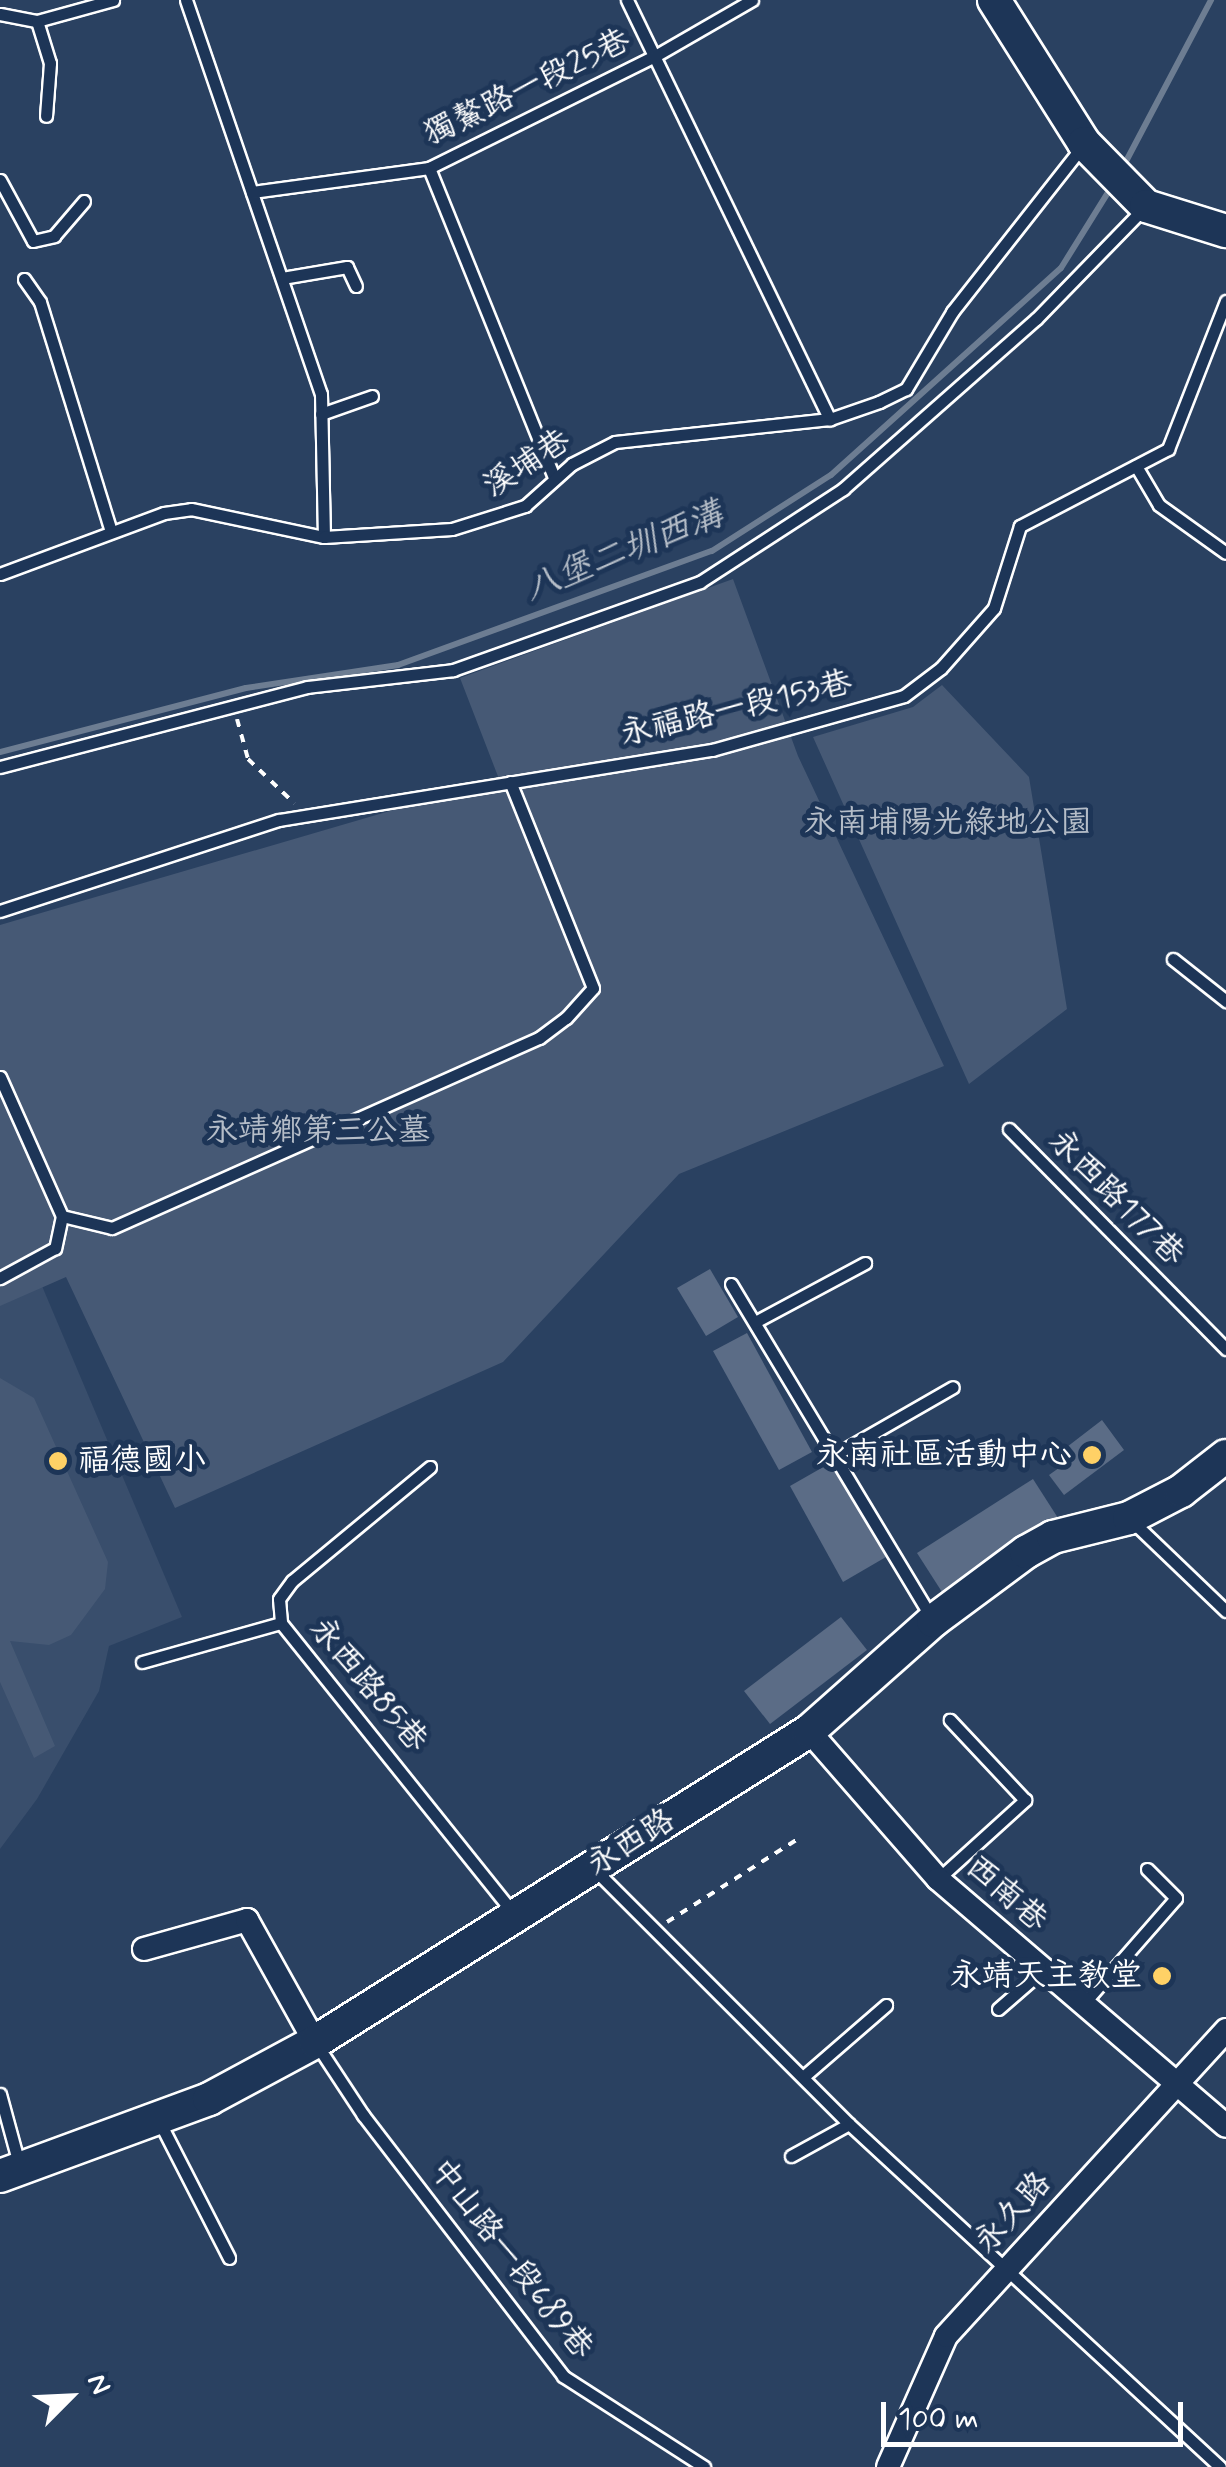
<!DOCTYPE html>
<html>
<head>
<meta charset="utf-8">
<style>
  body { margin:0 }
  #map { position:relative; width:1226px; height:2467px; overflow:hidden; background:#2a4161; font-family:Mynerve,"LXGW WenKai TC",sans-serif }
  div>[style] { position:absolute }
  .built>* { inset:0; background:#394e6c }
  .green>* { inset:0; background:#465975 }
  .stream>* { height:6px; margin:-3px; padding:0 3px; transform-origin:3px; border-radius:3px; background:#6d7d92 }
  .building>* { inset:0; background:#5b6c86 }
  .path>* { height:4px; margin-top:-2px; transform-origin:0; background:repeating-linear-gradient(90deg,#fff 0 8px,transparent 0 16px) }
  .roads { filter:drop-shadow(2px 0 #fff) drop-shadow(-2px 0 #fff) drop-shadow(0 2px #fff) drop-shadow(0 -2px #fff) }
  .lane>* { height:11px; margin:-5.5px; padding:0 5.5px; transform-origin:5.5px; border-radius:5.5px; background:#1d3557 }
  .street>* { height:22px; margin:-11px; padding:0 11px; transform-origin:11px; border-radius:11px; background:#1d3557 }
  .secondary>* { height:32px; margin:-16px; padding:0 16px; transform-origin:16px; border-radius:16px; background:#1d3557 }
  .dots>* { width:28px; height:28px; translate:-50% -50%; box-sizing:border-box; border:5px solid #1d3557; border-radius:50% }
  span { translate:-50% -50%; white-space:nowrap; text-align:center; line-height:1.15; -webkit-text-stroke:10px #1d3557; paint-order:stroke }
  .street-label { font-size:32px; color:#fff }
  .park-label { font-size:32px; color:#b5bdc8 }
  .poi-label { font-size:32px; color:#fff }
  .right { translate:-100% -50%; text-align:right }
  .left { translate:0 -50%; text-align:left }
  .water-label { font-size:35px; color:#b6bec8; font-style:italic }
  .north { position:absolute; left:20px; top:2347px; width:100px; height:100px; -webkit-text-stroke:8px #1d3557; paint-order:stroke; rotate:66deg; font-size:28px; font-weight:700; line-height:40px; text-align:center; color:#fff }
  .north::after { content:''; display:block; margin:auto; width:35px; height:45px; background:#fff; clip-path:polygon(50% 0,100% 100%,50% 72%,0 100%) }
  .scale { position:absolute; left:881px; top:2402px; width:302px; height:45px; box-sizing:border-box; border:5px solid #fff; border-top:0; padding-left:12px; font-size:30px; line-height:35px; white-space:nowrap; color:#fff; -webkit-text-stroke:8px #1d3557; paint-order:stroke }
</style>
</head>
<body>
<div id="map">
  <div class="built">
    <i style="clip-path:polygon(42px 1286px,182px 1617px,109px 1646px,99px 1691px,37px 1799px,0 1849px,0 1305px)"></i>
  </div>
  <div class="green">
    <i style="clip-path:polygon(733px 579px,798px 756px,944px 1066px,679px 1174px,503px 1362px,175px 1508px,66px 1277px,0 1306px,0 925px,499px 779px,460px 678px)"></i>
    <i style="clip-path:polygon(942px 685px,1029px 777px,1067px 1009px,969px 1084px,813px 737px,913px 707px)"></i>
    <i style="clip-path:polygon(0 1378px,34px 1398px,108px 1562px,105px 1589px,71px 1635px,49px 1645px,10px 1641px,55px 1746px,34px 1758px,0 1682px)"></i>
  </div>
  <div class="stream">
    <i style="left:1123px;top:167px;width:189px;rotate:-62.2deg"></i>
    <i style="left:0;top:752px;width:254px;rotate:-14.6deg"></i>
    <i style="left:246px;top:688px;width:154px;rotate:-8.6deg"></i>
    <i style="left:398px;top:665px;width:334px;rotate:-20deg"></i>
    <i style="left:712px;top:551px;width:141px;rotate:-32.6deg"></i>
    <i style="left:831px;top:475px;width:309px;rotate:-42deg"></i>
    <i style="left:1061px;top:268px;width:97px;rotate:-58.1deg"></i>
  </div>
  <div class="building">
    <i style="clip-path:polygon(710px 1269px,738px 1317px,706px 1336px,677px 1288px)"></i>
    <i style="clip-path:polygon(747px 1333px,812px 1452px,779px 1470px,713px 1351px)"></i>
    <i style="clip-path:polygon(1102px 1420px,1124px 1450px,1064px 1495px,1049px 1475px,1070px 1460px,1063px 1450px)"></i>
    <i style="clip-path:polygon(832px 1462px,886px 1557px,843px 1582px,790px 1486px)"></i>
    <i style="clip-path:polygon(1033px 1479px,1058px 1518px,942px 1592px,917px 1553px)"></i>
    <i style="clip-path:polygon(841px 1617px,867px 1650px,770px 1724px,744px 1691px)"></i>
  </div>
  <div class="path">
    <i style="left:237px;top:719px;width:41px;rotate:74.6deg"></i>
    <i style="left:248px;top:759px;width:64px;rotate:43.7deg"></i>
    <i style="left:667px;top:1922px;width:155px;rotate:-32.4deg"></i>
  </div>
  <div class="roads">
    <div class="lane">
      <i style="left:186px;top:0;width:416px;rotate:71.1deg"></i>
      <i style="left:321px;top:394px;width:143px;rotate:88.8deg"></i>
      <i style="left:627px;top:0;width:466px;rotate:64.2deg"></i>
      <i style="left:0;top:14px;width:38px;rotate:11deg"></i>
      <i style="left:37px;top:21px;width:79px;rotate:-15.4deg"></i>
      <i style="left:37px;top:21px;width:44px;rotate:72.8deg"></i>
      <i style="left:50px;top:63px;width:53px;rotate:94.3deg"></i>
      <i style="left:429px;top:168px;width:333px;rotate:68deg"></i>
      <i style="left:0;top:180px;width:69px;rotate:61.6deg"></i>
      <i style="left:33px;top:241px;width:22px;rotate:-13deg"></i>
      <i style="left:54px;top:236px;width:46px;rotate:-49.4deg"></i>
      <i style="left:252px;top:192px;width:179px;rotate:-7.7deg"></i>
      <i style="left:429px;top:168px;width:252px;rotate:-26.4deg"></i>
      <i style="left:655px;top:56px;width:112px;rotate:-30deg"></i>
      <i style="left:282px;top:278px;width:66px;rotate:-9.6deg"></i>
      <i style="left:347px;top:267px;width:21px;rotate:65deg"></i>
      <i style="left:24px;top:279px;width:28px;rotate:55deg"></i>
      <i style="left:40px;top:302px;width:240px;rotate:72.8deg"></i>
      <i style="left:321px;top:414px;width:54px;rotate:-19.4deg"></i>
      <i style="left:1136px;top:466px;width:45px;rotate:59.5deg"></i>
      <i style="left:1159px;top:505px;width:82px;rotate:35.6deg"></i>
      <i style="left:0;top:574px;width:175px;rotate:-20.4deg"></i>
      <i style="left:164px;top:513px;width:27px;rotate:-8deg"></i>
      <i style="left:191px;top:509px;width:136px;rotate:11.9deg"></i>
      <i style="left:324px;top:537px;width:128px;rotate:-3.6deg"></i>
      <i style="left:452px;top:529px;width:77px;rotate:-17.5deg"></i>
      <i style="left:525px;top:506px;width:63px;rotate:-41.8deg"></i>
      <i style="left:572px;top:464px;width:48px;rotate:-27.1deg"></i>
      <i style="left:615px;top:442px;width:216px;rotate:-6.1deg"></i>
      <i style="left:830px;top:419px;width:52px;rotate:-19.1deg"></i>
      <i style="left:879px;top:402px;width:30px;rotate:-26deg"></i>
      <i style="left:906px;top:389px;width:90px;rotate:-59.1deg"></i>
      <i style="left:952px;top:312px;width:210px;rotate:-51.8deg"></i>
      <i style="left:0;top:767px;width:317px;rotate:-14.6deg"></i>
      <i style="left:307px;top:687px;width:147px;rotate:-6.6deg"></i>
      <i style="left:453px;top:670px;width:262px;rotate:-19.6deg"></i>
      <i style="left:700px;top:582px;width:171px;rotate:-33deg"></i>
      <i style="left:843px;top:489px;width:257px;rotate:-41.4deg"></i>
      <i style="left:1036px;top:319px;width:153px;rotate:-45.8deg"></i>
      <i style="left:0;top:911px;width:293px;rotate:-18.1deg"></i>
      <i style="left:279px;top:820px;width:439px;rotate:-9.2deg"></i>
      <i style="left:712px;top:750px;width:199px;rotate:-15.7deg"></i>
      <i style="left:904px;top:696px;width:46px;rotate:-37.1deg"></i>
      <i style="left:941px;top:668px;width:80px;rotate:-48.5deg"></i>
      <i style="left:994px;top:608px;width:86px;rotate:-72.4deg"></i>
      <i style="left:1020px;top:526px;width:167px;rotate:-27.5deg"></i>
      <i style="left:1168px;top:449px;width:159px;rotate:-68.6deg"></i>
      <i style="left:1173px;top:959px;width:68px;rotate:38.4deg"></i>
      <i style="left:0;top:1077px;width:152px;rotate:66deg"></i>
      <i style="left:62px;top:1216px;width:33px;rotate:102deg"></i>
      <i style="left:55px;top:1248px;width:63px;rotate:151.4deg"></i>
      <i style="left:1009px;top:1129px;width:309px;rotate:45.4deg"></i>
      <i style="left:62px;top:1216px;width:51px;rotate:13.5deg"></i>
      <i style="left:112px;top:1228px;width:467px;rotate:-24deg"></i>
      <i style="left:539px;top:1038px;width:34px;rotate:-37deg"></i>
      <i style="left:566px;top:1018px;width:40px;rotate:-48deg"></i>
      <i style="left:593px;top:988px;width:222px;rotate:-111.9deg"></i>
      <i style="left:731px;top:1284px;width:391px;rotate:59deg"></i>
      <i style="left:755px;top:1322px;width:125px;rotate:-28.2deg"></i>
      <i style="left:833px;top:1456px;width:138px;rotate:-29.9deg"></i>
      <i style="left:430px;top:1467px;width:179px;rotate:140.4deg"></i>
      <i style="left:292px;top:1581px;width:22px;rotate:126deg"></i>
      <i style="left:279px;top:1599px;width:24px;rotate:85deg"></i>
      <i style="left:281px;top:1623px;width:373px;rotate:51.3deg"></i>
      <i style="left:1132px;top:1521px;width:130px;rotate:43.8deg"></i>
      <i style="left:142px;top:1662px;width:144px;rotate:-15.7deg"></i>
      <i style="left:595px;top:1870px;width:359px;rotate:45deg"></i>
      <i style="left:849px;top:2124px;width:505px;rotate:42.75deg"></i>
      <i style="left:938px;top:1879px;width:118px;rotate:-42.2deg"></i>
      <i style="left:1025px;top:1800px;width:110px;rotate:-133.2deg"></i>
      <i style="left:1085px;top:2002px;width:138px;rotate:-48.8deg"></i>
      <i style="left:1176px;top:1898px;width:41px;rotate:-135deg"></i>
      <i style="left:998px;top:2009px;width:61px;rotate:-41deg"></i>
      <i style="left:317px;top:2045px;width:84px;rotate:56.7deg"></i>
      <i style="left:363px;top:2115px;width:329px;rotate:52.5deg"></i>
      <i style="left:563px;top:2376px;width:168px;rotate:32.8deg"></i>
      <i style="left:803px;top:2077px;width:110px;rotate:-40.9deg"></i>
      <i style="left:0;top:2094px;width:73px;rotate:74.8deg"></i>
      <i style="left:158px;top:2119px;width:156px;rotate:62.9deg"></i>
      <i style="left:791px;top:2156px;width:66px;rotate:-28.9deg"></i>
    </div>
    <div class="street">
      <i style="left:809px;top:1731px;width:196px;rotate:48.9deg"></i>
      <i style="left:938px;top:1879px;width:379px;rotate:40.6deg"></i>
      <i style="left:144px;top:1949px;width:107px;rotate:-15.7deg"></i>
      <i style="left:247px;top:1920px;width:140px;rotate:60.9deg"></i>
      <i style="left:888px;top:2467px;width:143px;rotate:-66.1deg"></i>
      <i style="left:946px;top:2336px;width:415px;rotate:-47.5deg"></i>
    </div>
    <div class="secondary">
      <i style="left:994px;top:0;width:169px;rotate:57.8deg"></i>
      <i style="left:1084px;top:143px;width:88px;rotate:45.5deg"></i>
      <i style="left:1146px;top:206px;width:84px;rotate:17.4deg"></i>
      <i style="left:0;top:2176px;width:223px;rotate:-20.2deg"></i>
      <i style="left:209px;top:2099px;width:120px;rotate:-28.3deg"></i>
      <i style="left:315px;top:2042px;width:584px;rotate:-32.19deg"></i>
      <i style="left:809px;top:1731px;width:166px;rotate:-41.6deg"></i>
      <i style="left:933px;top:1621px;width:116px;rotate:-36.6deg"></i>
      <i style="left:1026px;top:1552px;width:31px;rotate:-29deg"></i>
      <i style="left:1053px;top:1537px;width:78px;rotate:-14deg"></i>
      <i style="left:1129px;top:1518px;width:59px;rotate:-27.4deg"></i>
      <i style="left:1181px;top:1491px;width:57px;rotate:-37.9deg"></i>
    </div>
  </div>
  <div class="dots">
    <i style="left:1092px;top:1455px;background:#ffd166"></i>
    <i style="left:58px;top:1461px;background:#ffd166"></i>
    <i style="left:1162px;top:1976px;background:#ffd166"></i>
  </div>
  <div class="street-label">
    <span style="left:527px;top:88px;rotate:-26deg">獨鰲路一段25巷</span>
    <span style="left:527px;top:464px;rotate:-33deg">溪埔巷</span>
    <span style="left:736px;top:709px;rotate:-13deg">永福路一段153巷</span>
    <span style="left:1116px;top:1198px;rotate:45deg">永西路177巷</span>
    <span style="left:368px;top:1685px;rotate:50deg">永西路85巷</span>
    <span style="left:631px;top:1843px;rotate:-32deg">永西路</span>
    <span style="left:1006px;top:1894px;rotate:41deg">西南巷</span>
    <span style="left:1013px;top:2213px;rotate:-48deg">永久路</span>
    <span style="left:511px;top:2259px;rotate:52deg">中山路一段689巷</span>
  </div>
  <div class="park-label">
    <span style="left:948px;top:823px">永南埔陽光綠地公園</span>
    <span style="left:318px;top:1131px">永靖鄉第三公墓</span>
  </div>
  <div class="poi-label">
    <span class="right" style="left:1072px;top:1455px">永南社區活動中心</span>
    <span class="left" style="left:78px;top:1461px">福德國小</span>
    <span class="right" style="left:1142px;top:1976px">永靖天主教堂</span>
  </div>
  <div class="water-label">
    <span style="left:624px;top:552px;rotate:-22deg">八堡二圳西溝</span>
  </div>
  <div class="north">N</div>
  <div class="scale">100 m</div>
</div>
</body>
</html>
